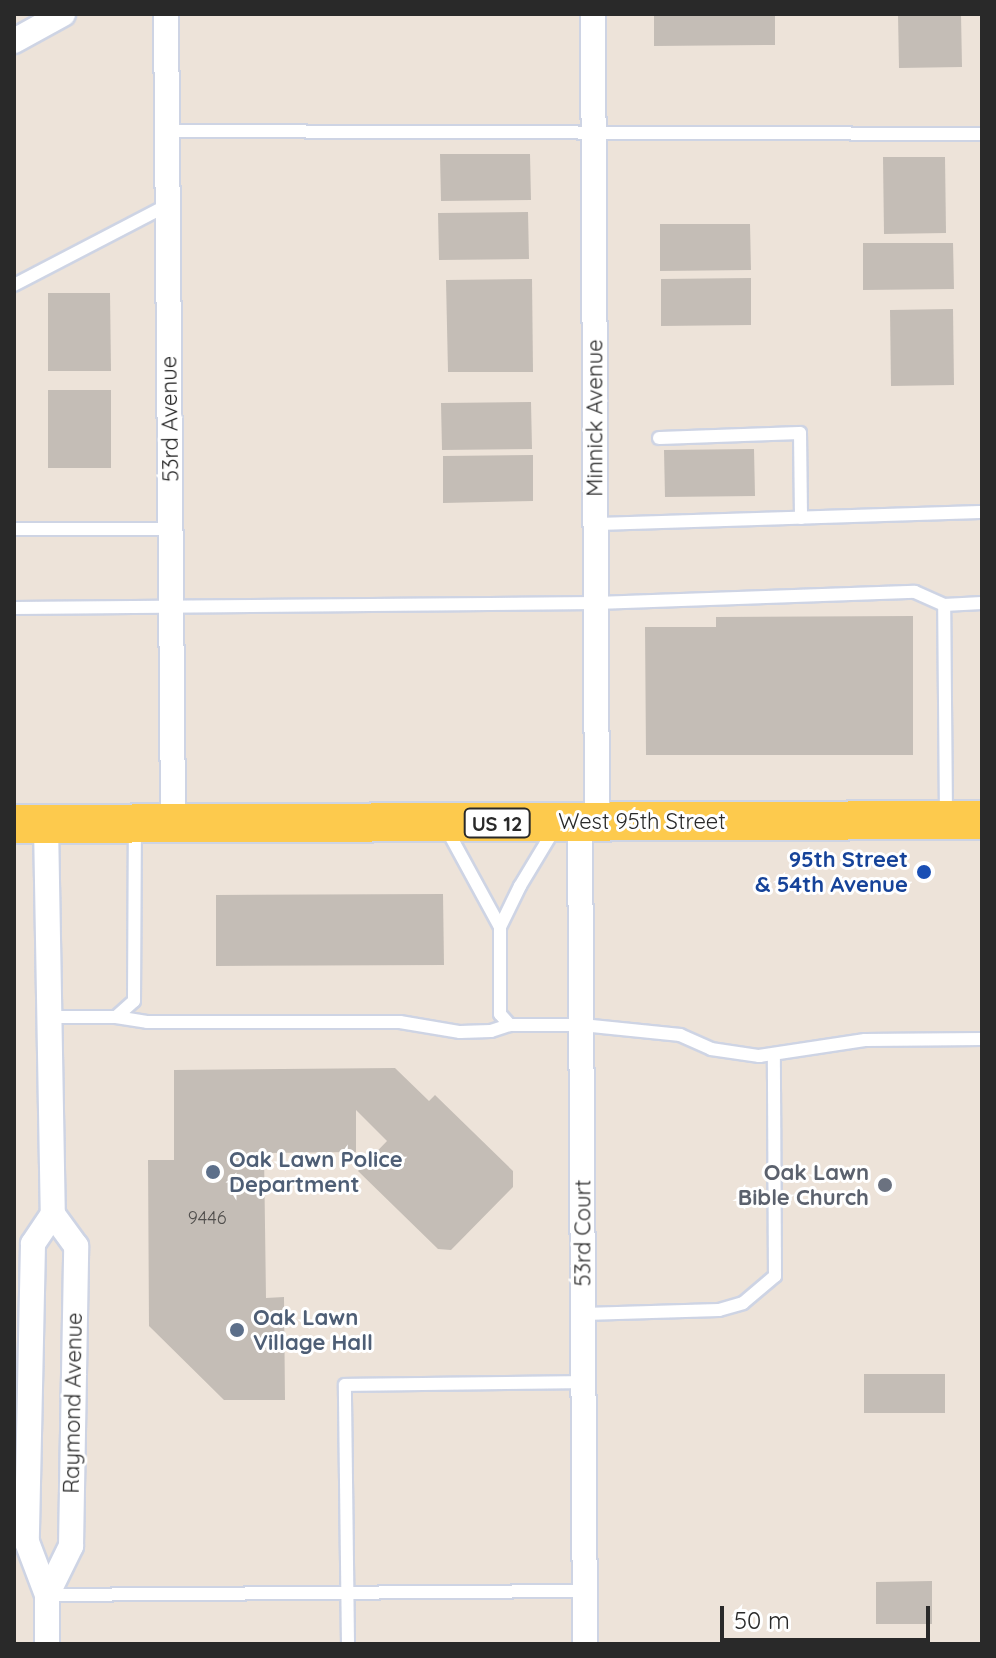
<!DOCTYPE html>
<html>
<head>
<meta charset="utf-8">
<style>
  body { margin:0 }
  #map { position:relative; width:996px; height:1658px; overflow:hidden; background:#ede3d9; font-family:Quicksand,sans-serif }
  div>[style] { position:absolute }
  .building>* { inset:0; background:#c4bdb6 }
  .roads { filter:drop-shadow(2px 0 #ced4e4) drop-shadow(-2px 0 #ced4e4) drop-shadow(0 2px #ced4e4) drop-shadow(0 -2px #ced4e4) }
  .service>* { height:12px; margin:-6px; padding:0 6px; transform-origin:6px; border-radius:6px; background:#fff }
  .minor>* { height:24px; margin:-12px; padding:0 12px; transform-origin:12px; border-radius:12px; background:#fff }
  .primary>* { height:38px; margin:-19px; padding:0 19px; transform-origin:19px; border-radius:19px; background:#fdca4d }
  .dots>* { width:22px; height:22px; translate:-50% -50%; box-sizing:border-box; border:4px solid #fff; border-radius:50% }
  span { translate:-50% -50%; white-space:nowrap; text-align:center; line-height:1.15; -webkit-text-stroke:6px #fff; paint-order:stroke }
  .number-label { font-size:18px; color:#504e4c }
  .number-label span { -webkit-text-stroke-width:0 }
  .shield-label span { padding:2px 6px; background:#fff; border:2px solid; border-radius:6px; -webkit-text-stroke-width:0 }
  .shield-label { font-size:20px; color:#292929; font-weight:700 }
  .street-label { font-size:22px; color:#292929 }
  .transit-label { font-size:22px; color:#164399; font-weight:700 }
  .right { translate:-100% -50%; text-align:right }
  .service-label { font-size:22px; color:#4e5e75; font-weight:700 }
  .left { translate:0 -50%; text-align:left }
  .worship-label { font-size:22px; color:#5b616d; font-weight:700 }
  .frame { position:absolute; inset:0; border:16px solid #292929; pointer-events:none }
  .scale { position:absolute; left:720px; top:1606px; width:210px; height:36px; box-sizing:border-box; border:4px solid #292929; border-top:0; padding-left:10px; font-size:24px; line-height:28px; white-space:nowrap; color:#292929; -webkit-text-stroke:6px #fff; paint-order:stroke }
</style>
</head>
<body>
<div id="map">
  <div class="building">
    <i style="clip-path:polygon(654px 14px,775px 14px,775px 45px,654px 46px)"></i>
    <i style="clip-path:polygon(898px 14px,961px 14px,962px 67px,899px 68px)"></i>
    <i style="clip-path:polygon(440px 154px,530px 154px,531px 200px,441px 201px)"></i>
    <i style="clip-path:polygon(883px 157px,945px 157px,946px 233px,884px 234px)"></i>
    <i style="clip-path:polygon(528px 212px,529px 259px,439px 260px,438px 213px)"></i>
    <i style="clip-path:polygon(660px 224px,750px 224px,751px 270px,660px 271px)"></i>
    <i style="clip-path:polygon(863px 243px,953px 243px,954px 289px,863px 290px)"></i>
    <i style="clip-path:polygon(751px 278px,751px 325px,661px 326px,661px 279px)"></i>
    <i style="clip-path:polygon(532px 279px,533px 372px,448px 372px,446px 280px)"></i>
    <i style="clip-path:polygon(48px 293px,110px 293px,111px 371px,48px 371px)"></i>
    <i style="clip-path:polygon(953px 309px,954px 385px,891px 386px,890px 310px)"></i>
    <i style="clip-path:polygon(48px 390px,111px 390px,111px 468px,48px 468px)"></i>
    <i style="clip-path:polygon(531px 402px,532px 449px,442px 450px,441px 403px)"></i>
    <i style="clip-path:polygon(754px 449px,755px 496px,665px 497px,664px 450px)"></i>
    <i style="clip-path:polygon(533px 455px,533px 501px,443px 503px,443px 456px)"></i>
    <i style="clip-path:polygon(913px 616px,913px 755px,646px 755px,645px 627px,716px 627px,716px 617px)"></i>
    <i style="clip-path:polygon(443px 894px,444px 965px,216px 966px,216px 895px)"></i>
    <i style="clip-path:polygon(395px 1068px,429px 1101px,435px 1095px,513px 1171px,513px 1187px,451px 1250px,438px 1249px,358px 1171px,387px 1141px,356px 1110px,356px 1152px,264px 1153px,266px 1298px,284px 1297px,285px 1400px,224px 1400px,149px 1326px,148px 1160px,174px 1160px,174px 1070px)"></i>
    <i style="clip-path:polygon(864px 1374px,945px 1374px,945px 1413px,864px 1413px)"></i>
    <i style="clip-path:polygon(932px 1581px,932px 1624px,876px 1624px,876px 1582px)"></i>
  </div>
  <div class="roads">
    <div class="service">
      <i style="left:167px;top:131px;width:815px;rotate:0.21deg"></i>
      <i style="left:14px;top:285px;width:174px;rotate:-27.5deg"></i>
      <i style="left:659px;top:438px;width:141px;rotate:-2deg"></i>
      <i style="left:800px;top:433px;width:85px;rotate:89.3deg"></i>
      <i style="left:596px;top:524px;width:386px;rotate:-1.8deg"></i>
      <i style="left:14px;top:529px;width:157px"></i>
      <i style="left:14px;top:608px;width:582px;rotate:-0.49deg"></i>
      <i style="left:596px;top:603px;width:319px;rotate:-2deg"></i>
      <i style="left:915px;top:592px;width:32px;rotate:24deg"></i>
      <i style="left:946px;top:816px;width:211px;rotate:-90.5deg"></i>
      <i style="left:944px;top:605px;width:38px;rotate:-3deg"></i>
      <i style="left:446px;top:828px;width:113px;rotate:61.4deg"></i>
      <i style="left:555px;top:828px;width:68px;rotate:121.1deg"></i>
      <i style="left:520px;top:886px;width:46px;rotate:116deg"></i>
      <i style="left:500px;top:927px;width:87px;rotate:90deg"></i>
      <i style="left:500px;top:1014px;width:15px;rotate:48deg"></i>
      <i style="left:510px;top:1025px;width:72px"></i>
      <i style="left:582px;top:1025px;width:99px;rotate:5.8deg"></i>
      <i style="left:680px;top:1035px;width:34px;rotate:24deg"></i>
      <i style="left:711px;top:1049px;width:49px;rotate:8.3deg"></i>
      <i style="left:759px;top:1056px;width:107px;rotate:-8.6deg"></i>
      <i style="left:865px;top:1040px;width:117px;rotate:-0.5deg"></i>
      <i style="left:50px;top:1017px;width:66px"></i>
      <i style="left:116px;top:1017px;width:24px;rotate:-42deg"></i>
      <i style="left:134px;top:1001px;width:174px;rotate:-89.7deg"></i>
      <i style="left:116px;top:1017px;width:31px;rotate:9deg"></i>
      <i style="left:147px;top:1022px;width:253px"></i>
      <i style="left:400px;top:1022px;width:61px;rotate:9.5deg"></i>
      <i style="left:460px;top:1032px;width:31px;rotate:-2deg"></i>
      <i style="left:491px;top:1031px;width:20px;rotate:-18deg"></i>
      <i style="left:584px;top:1314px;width:135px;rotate:-1.7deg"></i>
      <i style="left:719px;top:1310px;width:25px;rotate:-16deg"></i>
      <i style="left:743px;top:1303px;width:42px;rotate:-40.2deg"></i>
      <i style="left:775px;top:1276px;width:222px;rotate:-90.3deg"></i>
      <i style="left:47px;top:1595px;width:538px;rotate:-0.43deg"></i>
      <i style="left:348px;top:1644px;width:259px;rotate:-90.7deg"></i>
      <i style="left:345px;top:1385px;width:239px;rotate:-0.7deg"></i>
    </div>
    <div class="minor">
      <i style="left:166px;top:14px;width:810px;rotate:89.5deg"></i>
      <i style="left:593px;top:14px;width:808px;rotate:89.72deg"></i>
      <i style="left:14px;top:41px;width:56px;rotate:-28.9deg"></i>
      <i style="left:580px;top:822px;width:822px;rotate:89.65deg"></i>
      <i style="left:46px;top:824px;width:390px;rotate:89deg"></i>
      <i style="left:53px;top:1214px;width:36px;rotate:124deg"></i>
      <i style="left:33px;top:1244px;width:298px;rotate:91.2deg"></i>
      <i style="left:27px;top:1542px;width:57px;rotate:69.3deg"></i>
      <i style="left:47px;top:1595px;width:49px;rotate:90deg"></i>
      <i style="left:47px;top:1595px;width:55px;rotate:-63.9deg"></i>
      <i style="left:71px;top:1546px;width:300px;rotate:-89deg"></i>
      <i style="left:76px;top:1246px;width:39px;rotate:-126deg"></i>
    </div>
    <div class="primary">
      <i style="left:14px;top:824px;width:968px;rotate:-0.24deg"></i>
    </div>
  </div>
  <div class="dots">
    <i style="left:924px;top:872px;background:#1a4fb4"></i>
    <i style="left:213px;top:1172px;background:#5c6f8a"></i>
    <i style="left:885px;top:1185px;background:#6b7280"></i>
    <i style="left:237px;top:1330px;background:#5c6f8a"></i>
  </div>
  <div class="number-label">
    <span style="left:207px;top:1218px">9446</span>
  </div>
  <div class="shield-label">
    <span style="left:497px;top:823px">US 12</span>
  </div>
  <div class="street-label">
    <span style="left:595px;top:418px;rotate:-90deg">Minnick Avenue</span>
    <span style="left:170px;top:419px;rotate:-91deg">53rd Avenue</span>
    <span style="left:642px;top:822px">West 95th Street</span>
    <span style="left:583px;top:1233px;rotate:-90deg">53rd Court</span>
    <span style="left:73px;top:1403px;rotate:-89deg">Raymond Avenue</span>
  </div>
  <div class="transit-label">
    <span class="right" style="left:908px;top:872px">95th Street<br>&amp; 54th Avenue</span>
  </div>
  <div class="service-label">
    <span class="left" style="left:229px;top:1172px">Oak Lawn Police<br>Department</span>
    <span class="left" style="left:253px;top:1330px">Oak Lawn<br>Village Hall</span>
  </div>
  <div class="worship-label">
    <span class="right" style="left:869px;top:1185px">Oak Lawn<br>Bible Church</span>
  </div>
  <div class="frame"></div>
  <div class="scale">50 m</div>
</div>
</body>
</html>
